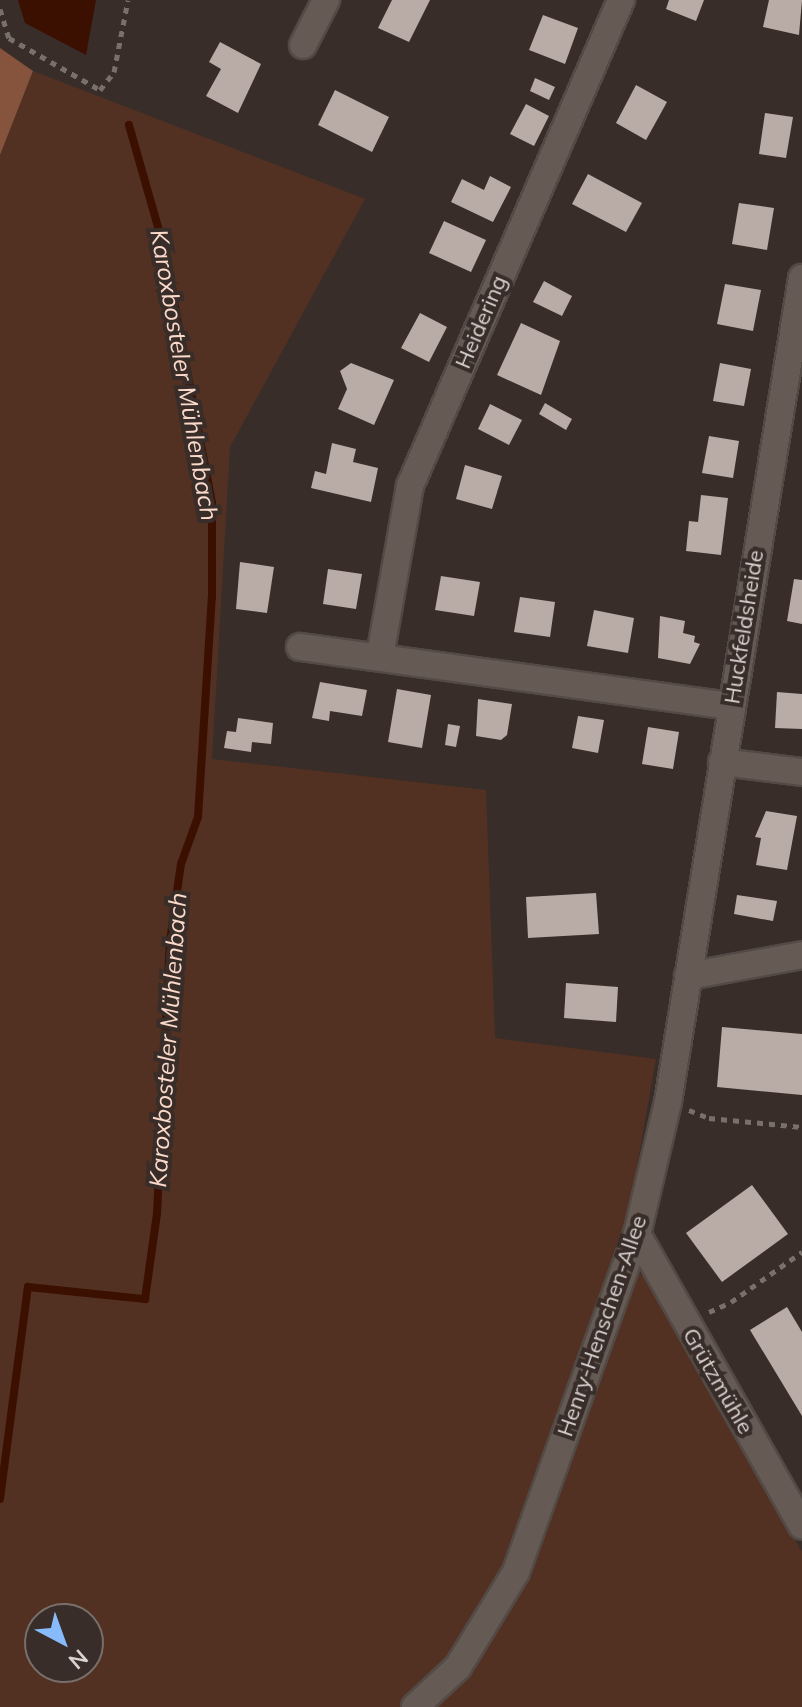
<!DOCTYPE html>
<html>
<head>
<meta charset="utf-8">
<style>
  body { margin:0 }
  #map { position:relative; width:802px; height:1707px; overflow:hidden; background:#382d28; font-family:Mulish,sans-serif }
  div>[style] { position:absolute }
  .green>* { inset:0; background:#523123 }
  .forest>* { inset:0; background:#86533c }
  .water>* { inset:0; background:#3c1000 }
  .stream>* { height:8px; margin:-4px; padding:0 4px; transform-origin:4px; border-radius:4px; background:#3c1000 }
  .building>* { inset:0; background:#b9aba5 }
  .path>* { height:5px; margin-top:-2.5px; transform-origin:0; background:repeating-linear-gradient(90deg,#79706b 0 6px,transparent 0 12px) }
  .roads { filter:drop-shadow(2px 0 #534a46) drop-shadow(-2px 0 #534a46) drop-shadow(0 2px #534a46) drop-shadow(0 -2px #534a46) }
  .street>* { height:26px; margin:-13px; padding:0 13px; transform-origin:13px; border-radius:13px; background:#665a55 }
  span { translate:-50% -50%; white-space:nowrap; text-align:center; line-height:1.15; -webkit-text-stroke:8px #382d28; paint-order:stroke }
  .street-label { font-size:22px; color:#d9d2cf }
  .water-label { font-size:24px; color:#fcdacb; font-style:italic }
  .north { position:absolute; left:24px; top:1603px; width:80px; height:80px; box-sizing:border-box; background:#382d28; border:2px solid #786f6b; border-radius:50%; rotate:139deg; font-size:22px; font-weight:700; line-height:32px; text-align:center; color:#d9d2cf }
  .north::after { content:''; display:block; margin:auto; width:28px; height:36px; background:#87bbfc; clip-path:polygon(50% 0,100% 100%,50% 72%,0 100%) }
</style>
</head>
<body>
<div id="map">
  <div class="green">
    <i style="clip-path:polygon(evenodd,33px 71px,365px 199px,230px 447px,212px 759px,486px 790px,495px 1038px,656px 1059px,619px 1267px,646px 1276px,802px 1552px,802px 1707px,0 1707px,0 155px,33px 71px,40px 1619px,88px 1619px,88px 1667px,40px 1667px,40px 1619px)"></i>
  </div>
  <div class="forest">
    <i style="clip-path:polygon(0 48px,33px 71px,0 155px)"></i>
  </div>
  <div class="water">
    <i style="clip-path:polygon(18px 0,96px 0,86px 55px,25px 23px)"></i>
  </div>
  <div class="stream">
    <i style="left:0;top:1499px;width:214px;rotate:-82.5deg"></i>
    <i style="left:28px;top:1287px;width:118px;rotate:5.9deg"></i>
    <i style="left:145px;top:1299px;width:86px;rotate:-82deg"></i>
    <i style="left:157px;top:1214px;width:273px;rotate:-87.3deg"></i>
    <i style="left:170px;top:941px;width:78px;rotate:-81.9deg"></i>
    <i style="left:181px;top:864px;width:50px;rotate:-70.1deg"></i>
    <i style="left:198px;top:817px;width:220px;rotate:-86.4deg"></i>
    <i style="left:212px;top:597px;width:94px;rotate:-90deg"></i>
    <i style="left:212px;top:503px;width:259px;rotate:-100.7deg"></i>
    <i style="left:164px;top:248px;width:128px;rotate:-105.9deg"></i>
  </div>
  <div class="building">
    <i style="clip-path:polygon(392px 0,430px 0,409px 42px,378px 28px)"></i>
    <i style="clip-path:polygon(669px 0,704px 0,696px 21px,666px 9px)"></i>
    <i style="clip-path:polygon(769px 0,802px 0,799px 35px,763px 27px)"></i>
    <i style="clip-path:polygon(543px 15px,578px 28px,565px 64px,529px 50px)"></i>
    <i style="clip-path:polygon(220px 42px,261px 64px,238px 113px,206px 96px,221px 69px,209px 62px)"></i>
    <i style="clip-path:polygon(535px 78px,555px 87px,549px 100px,530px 91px)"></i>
    <i style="clip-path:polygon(636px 85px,667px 102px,646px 140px,616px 123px)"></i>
    <i style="clip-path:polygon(335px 90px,389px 117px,372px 152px,318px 125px)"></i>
    <i style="clip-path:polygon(526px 104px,549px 116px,534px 146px,510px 134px)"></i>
    <i style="clip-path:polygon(765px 113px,793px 117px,786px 158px,759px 154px)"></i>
    <i style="clip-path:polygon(588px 174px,642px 203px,626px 232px,572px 204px)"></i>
    <i style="clip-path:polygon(490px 176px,511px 187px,493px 222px,451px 202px,462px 179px,484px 190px)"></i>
    <i style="clip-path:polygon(739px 203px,774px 208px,767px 250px,732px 244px)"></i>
    <i style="clip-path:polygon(444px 221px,486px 240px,471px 272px,429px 253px)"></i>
    <i style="clip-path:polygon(544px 281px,572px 296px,562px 316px,533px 302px)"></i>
    <i style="clip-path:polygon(725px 284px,761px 290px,753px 331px,717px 324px)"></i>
    <i style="clip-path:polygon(420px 313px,447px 327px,429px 362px,401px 348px)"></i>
    <i style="clip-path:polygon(521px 323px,560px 341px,541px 395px,497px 375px)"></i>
    <i style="clip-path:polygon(351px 363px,394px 380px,374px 425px,338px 409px,347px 389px,340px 371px)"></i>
    <i style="clip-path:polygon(720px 363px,751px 369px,744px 406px,713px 401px)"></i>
    <i style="clip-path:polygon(545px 403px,572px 419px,566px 430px,539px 414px)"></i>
    <i style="clip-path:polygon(490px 404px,522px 420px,509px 445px,478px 429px)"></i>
    <i style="clip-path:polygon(709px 436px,739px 441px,733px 478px,702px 473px)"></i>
    <i style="clip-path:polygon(332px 443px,356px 449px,353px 462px,378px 468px,371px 502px,311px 488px,315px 471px,326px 474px)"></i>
    <i style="clip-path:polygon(465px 465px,502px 476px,492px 509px,456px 499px)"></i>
    <i style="clip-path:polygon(701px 495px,728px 498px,721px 555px,686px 551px,689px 521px,698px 522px)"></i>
    <i style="clip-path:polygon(240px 562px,274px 567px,267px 613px,236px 609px)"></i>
    <i style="clip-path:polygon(328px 569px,362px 574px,356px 609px,323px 604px)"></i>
    <i style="clip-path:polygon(441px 576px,480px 582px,474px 616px,435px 610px)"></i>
    <i style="clip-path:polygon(794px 579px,802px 580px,802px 624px,787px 621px)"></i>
    <i style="clip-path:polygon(520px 597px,555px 602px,550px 637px,514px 632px)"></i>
    <i style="clip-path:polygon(594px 610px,634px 618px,628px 653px,587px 646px)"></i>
    <i style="clip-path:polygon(660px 616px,685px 621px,683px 633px,695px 636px,694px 642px,700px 644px,690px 664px,658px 658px)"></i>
    <i style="clip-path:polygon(320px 682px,367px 690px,362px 716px,330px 711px,329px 721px,312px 718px)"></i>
    <i style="clip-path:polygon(397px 689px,431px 695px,422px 748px,388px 742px)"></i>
    <i style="clip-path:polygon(777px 692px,802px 694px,802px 729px,775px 728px)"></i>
    <i style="clip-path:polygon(478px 699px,512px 704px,507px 735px,501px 740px,476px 736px)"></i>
    <i style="clip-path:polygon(578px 716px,604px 720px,598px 753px,572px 748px)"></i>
    <i style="clip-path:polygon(238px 718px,273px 723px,271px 744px,252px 742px,251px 752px,224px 748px,227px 731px,236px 732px)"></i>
    <i style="clip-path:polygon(448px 724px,460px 726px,456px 747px,445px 745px)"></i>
    <i style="clip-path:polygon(648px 727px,679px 732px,673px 769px,642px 764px)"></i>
    <i style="clip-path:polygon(766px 811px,797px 816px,787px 870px,756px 865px,761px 838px,755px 837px)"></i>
    <i style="clip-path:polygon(596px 893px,599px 934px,528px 938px,526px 897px)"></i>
    <i style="clip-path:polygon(737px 895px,777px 901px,773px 921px,734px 914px)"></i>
    <i style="clip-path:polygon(566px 983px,618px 987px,616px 1022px,564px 1018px)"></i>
    <i style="clip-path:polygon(722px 1027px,802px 1034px,802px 1095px,717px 1087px)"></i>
    <i style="clip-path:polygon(752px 1185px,788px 1234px,722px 1282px,686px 1233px)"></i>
    <i style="clip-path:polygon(787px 1307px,802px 1332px,802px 1416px,750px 1330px)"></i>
  </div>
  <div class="path">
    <i style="left:0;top:9px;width:30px;rotate:73deg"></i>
    <i style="left:9px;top:38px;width:105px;rotate:29.7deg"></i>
    <i style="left:100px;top:90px;width:23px;rotate:-52deg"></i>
    <i style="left:114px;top:72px;width:73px;rotate:-79deg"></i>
    <i style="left:689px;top:1110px;width:22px;rotate:22deg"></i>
    <i style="left:709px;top:1118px;width:93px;rotate:5.5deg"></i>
    <i style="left:709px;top:1312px;width:24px;rotate:-24deg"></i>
    <i style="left:731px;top:1302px;width:87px;rotate:-35.2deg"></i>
  </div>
  <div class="roads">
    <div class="street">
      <i style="left:303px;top:45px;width:51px;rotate:-62.9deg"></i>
      <i style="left:300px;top:647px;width:435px;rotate:7.8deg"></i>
      <i style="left:380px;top:656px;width:173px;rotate:-80deg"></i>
      <i style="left:410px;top:486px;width:530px;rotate:-66.53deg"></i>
      <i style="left:722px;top:762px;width:81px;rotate:7.1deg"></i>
      <i style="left:688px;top:976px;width:116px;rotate:-10.4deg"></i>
      <i style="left:637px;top:1234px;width:335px;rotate:60.5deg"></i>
      <i style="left:415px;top:1707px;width:59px;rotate:-42.9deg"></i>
      <i style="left:458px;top:1667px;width:111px;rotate:-58.6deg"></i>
      <i style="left:516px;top:1572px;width:359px;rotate:-70.3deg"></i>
      <i style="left:637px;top:1234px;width:136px;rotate:-76.8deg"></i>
      <i style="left:668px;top:1102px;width:835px;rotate:-80.76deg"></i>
    </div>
  </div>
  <div class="street-label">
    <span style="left:481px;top:322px;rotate:-67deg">Heidering</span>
    <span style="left:744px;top:627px;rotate:-81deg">Huckfeldsheide</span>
    <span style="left:602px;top:1326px;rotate:-71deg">Henry-Henschen-Allee</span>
    <span style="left:718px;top:1381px;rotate:60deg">Grützmühle</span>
  </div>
  <div class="water-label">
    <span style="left:184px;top:375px;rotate:80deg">Karoxbosteler Mühlenbach</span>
    <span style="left:168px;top:1040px;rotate:-86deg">Karoxbosteler Mühlenbach</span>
  </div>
  <div class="north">N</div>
</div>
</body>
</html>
